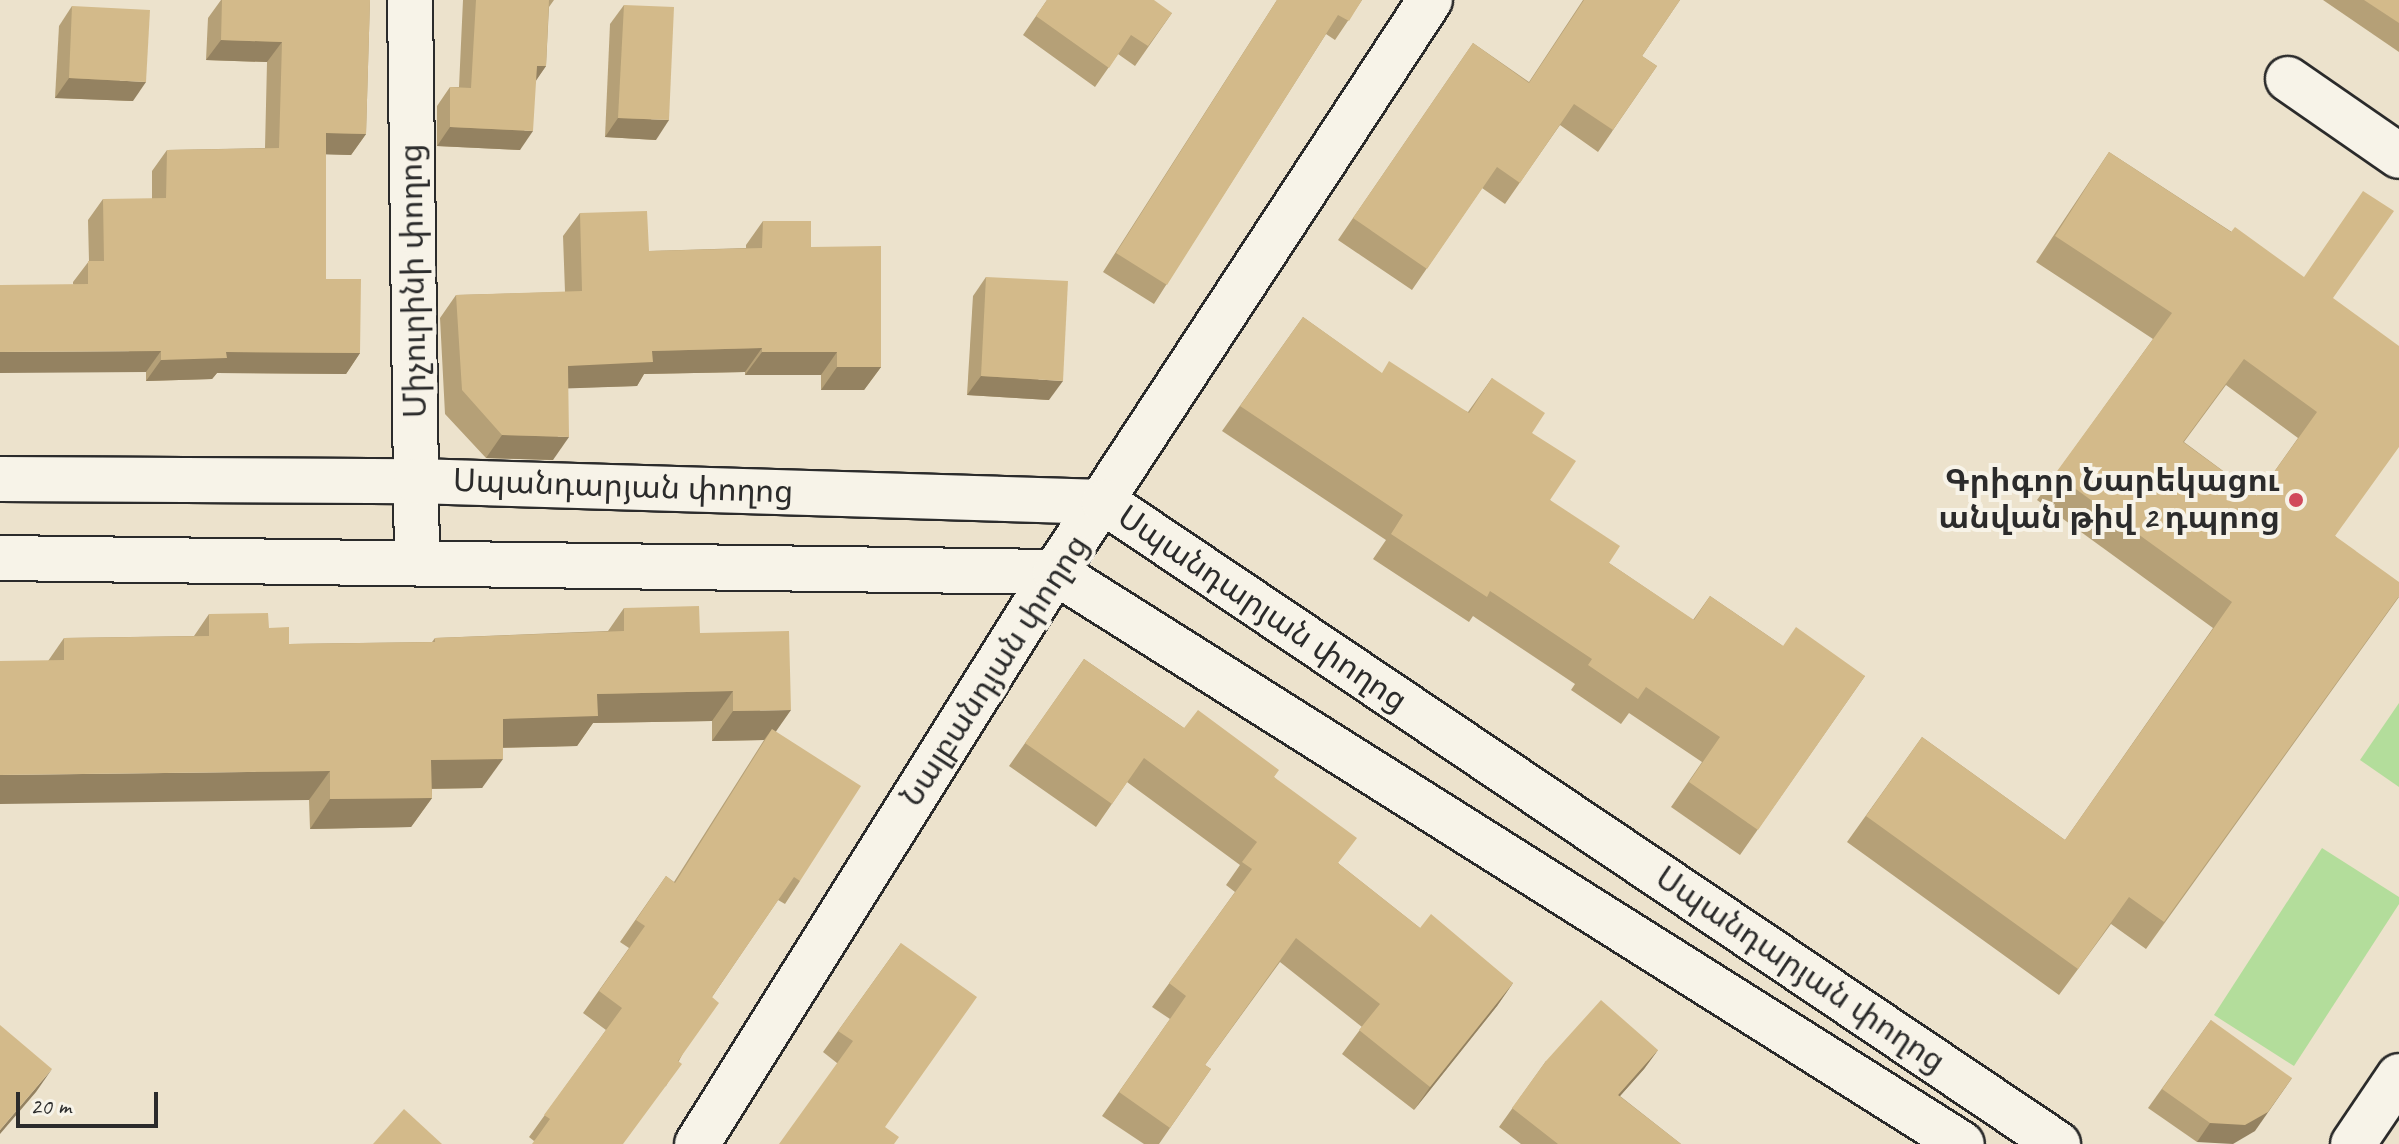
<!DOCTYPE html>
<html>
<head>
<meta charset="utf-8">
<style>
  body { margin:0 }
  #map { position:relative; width:2399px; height:1144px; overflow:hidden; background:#ece2cc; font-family:Caveat,"Noto Sans Armenian",sans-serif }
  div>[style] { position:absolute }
  .green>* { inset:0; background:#b3dd9b }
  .roads { filter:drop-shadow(2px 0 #2b2b2b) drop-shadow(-2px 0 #2b2b2b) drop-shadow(0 2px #2b2b2b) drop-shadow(0 -2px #2b2b2b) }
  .minor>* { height:44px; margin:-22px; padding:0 22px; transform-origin:22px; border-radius:22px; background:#f7f3e8 }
  .major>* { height:44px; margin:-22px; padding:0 22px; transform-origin:22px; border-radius:22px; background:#f7f3e8 }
  .wall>* { inset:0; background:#b5a077 }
  .shaded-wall>* { inset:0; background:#948261 }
  .building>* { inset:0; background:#d3ba8a }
  .dots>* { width:22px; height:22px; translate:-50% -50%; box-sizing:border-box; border:4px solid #f7f3e8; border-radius:50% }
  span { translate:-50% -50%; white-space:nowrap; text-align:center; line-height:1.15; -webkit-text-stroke:8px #f7f3e8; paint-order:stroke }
  .street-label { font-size:32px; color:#2b2b2b }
  .poi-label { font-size:32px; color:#2b2b2b; font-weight:700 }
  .right { translate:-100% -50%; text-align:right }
  .scale { position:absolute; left:16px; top:1092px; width:142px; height:36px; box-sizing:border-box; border:4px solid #2b2b2b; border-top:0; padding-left:10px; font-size:24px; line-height:28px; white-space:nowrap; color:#2b2b2b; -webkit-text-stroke:6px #f7f3e8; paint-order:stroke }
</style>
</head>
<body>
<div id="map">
  <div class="green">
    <i style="clip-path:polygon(2399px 703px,2399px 787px,2360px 760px)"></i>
    <i style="clip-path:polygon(2322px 848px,2399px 897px,2399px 904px,2294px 1066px,2214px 1015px)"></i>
  </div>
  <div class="roads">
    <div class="minor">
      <i style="left:410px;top:0;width:562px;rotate:89.29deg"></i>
      <i style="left:2288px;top:79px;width:135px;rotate:34.7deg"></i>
      <i style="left:697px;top:1144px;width:675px;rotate:-57.96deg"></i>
      <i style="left:1055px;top:572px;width:684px;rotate:-56.75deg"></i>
    </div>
    <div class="major">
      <i style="left:0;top:479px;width:416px;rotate:0.3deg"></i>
      <i style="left:416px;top:481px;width:688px;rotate:1.75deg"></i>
      <i style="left:1104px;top:502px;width:1150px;rotate:33.94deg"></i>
      <i style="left:0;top:558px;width:1055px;rotate:0.76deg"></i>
      <i style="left:1055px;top:572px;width:1072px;rotate:32.24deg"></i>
      <i style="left:2353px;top:1144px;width:82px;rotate:-55.9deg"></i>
    </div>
  </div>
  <div class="wall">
    <i style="clip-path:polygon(221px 0,370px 0,366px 134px,351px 155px,326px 154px,326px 279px,360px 353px,346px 374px,217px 373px,212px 379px,146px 381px,146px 372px,73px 284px,73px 282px,89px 261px,88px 220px,103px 199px,152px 199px,152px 171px,167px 150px,265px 148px,267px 62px,206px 60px,208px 18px)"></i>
    <i style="clip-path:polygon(463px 0,554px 0,549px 7px,546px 66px,536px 80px,520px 150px,437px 146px,437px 106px,450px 87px,459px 87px)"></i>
    <i style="clip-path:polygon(1047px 0,1172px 13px,1135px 66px,1118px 54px,1095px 87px,1023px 35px)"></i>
    <i style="clip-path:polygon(1277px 0,1362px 0,1335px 40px,1326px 34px,1154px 304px,1103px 272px)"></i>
    <i style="clip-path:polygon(1583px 0,1680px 0,1642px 56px,1657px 66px,1598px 152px,1560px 125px,1505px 204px,1482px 188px,1412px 290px,1338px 240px,1473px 43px,1529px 82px)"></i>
    <i style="clip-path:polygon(2323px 0,2399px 0,2399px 52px)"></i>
    <i style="clip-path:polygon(624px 5px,656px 140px,605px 137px,610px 24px)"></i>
    <i style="clip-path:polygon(72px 6px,133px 101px,55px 98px,59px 26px)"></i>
    <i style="clip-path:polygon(evenodd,2109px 152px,2333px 298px,2335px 536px,2399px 597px,2146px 949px,2111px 924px,2059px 995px,1847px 842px,1922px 737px,2065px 840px,2213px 628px,2037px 500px,2153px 339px,2036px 262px,2109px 152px,2226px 385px,2298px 438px,2257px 496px,2184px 442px,2226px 385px)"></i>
    <i style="clip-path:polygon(580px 213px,649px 251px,746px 248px,746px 245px,763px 221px,811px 247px,881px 367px,864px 390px,821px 390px,821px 375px,745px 375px,745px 372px,644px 374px,637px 386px,568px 388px,553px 460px,486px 458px,445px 414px,440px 318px,456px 295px,565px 292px,563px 236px)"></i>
    <i style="clip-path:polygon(986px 277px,1049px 400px,967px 395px,973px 296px)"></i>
    <i style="clip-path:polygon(1303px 317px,1381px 373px,1468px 412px,1492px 378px,1532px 433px,1550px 500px,1609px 563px,1693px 620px,1710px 596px,1783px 646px,1865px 676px,1740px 855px,1671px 807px,1702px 762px,1629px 713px,1621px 724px,1571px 690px,1575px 684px,1473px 616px,1469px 622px,1373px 559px,1386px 540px,1222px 431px)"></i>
    <i style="clip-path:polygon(624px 608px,700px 633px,776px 731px,800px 881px,785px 904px,778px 900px,712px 997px,666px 1086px,534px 1141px,529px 1137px,606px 1030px,583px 1013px,629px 948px,620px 942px,666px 876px,674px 882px,764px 740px,712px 741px,712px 721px,593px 723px,577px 746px,503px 748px,482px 788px,432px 789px,432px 798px,411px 827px,310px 829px,309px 800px,48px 661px,64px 638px,194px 636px,209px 614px,269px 628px,289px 644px,432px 642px,435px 638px,608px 631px)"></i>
    <i style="clip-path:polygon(1084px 659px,1184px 728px,1274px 777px,1339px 864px,1420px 928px,1513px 983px,1497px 1006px,1414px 1110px,1342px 1054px,1362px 1027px,1280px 962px,1205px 1065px,1211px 1069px,1159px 1144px,1144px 1144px,1102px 1116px,1170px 1019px,1152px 1007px,1235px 892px,1226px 885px,1240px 865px,1127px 782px,1096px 827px,1009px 766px)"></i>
    <i style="clip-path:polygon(901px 943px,885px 1127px,837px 1063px,823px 1052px)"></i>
    <i style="clip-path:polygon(2211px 1020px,2255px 1131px,2197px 1142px,2148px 1108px)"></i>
    <i style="clip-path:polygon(1658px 1050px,1644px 1069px,1620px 1096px,1681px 1144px,1521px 1144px,1499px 1127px,1546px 1061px)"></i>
  </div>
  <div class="shaded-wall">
    <i style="clip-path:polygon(221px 40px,282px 42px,267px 62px,206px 60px)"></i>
    <i style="clip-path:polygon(537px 66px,546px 66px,533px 85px)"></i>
    <i style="clip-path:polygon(69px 78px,146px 82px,133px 101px,55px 98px)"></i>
    <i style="clip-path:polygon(618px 118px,669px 120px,656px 140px,605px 137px)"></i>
    <i style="clip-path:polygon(450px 127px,533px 131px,520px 150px,437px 146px)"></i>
    <i style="clip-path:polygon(326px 133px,366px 134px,351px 155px,311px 154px)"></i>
    <i style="clip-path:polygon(762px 348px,745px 372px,644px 374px,637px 386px,551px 389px,568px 366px,652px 351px)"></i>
    <i style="clip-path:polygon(161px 351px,146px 372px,0 373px,0 352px)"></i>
    <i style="clip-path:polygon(226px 352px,360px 353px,346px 374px,217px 373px,212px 379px,146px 381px,161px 360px)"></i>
    <i style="clip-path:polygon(762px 352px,837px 352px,821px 375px,745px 375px)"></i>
    <i style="clip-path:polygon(837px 367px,881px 367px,864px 390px,821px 390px)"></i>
    <i style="clip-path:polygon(981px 376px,1063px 381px,1049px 400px,967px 395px)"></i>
    <i style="clip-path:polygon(502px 435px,569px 437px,553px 460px,486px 458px)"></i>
    <i style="clip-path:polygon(733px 691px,712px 721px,593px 723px,577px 746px,482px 748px,503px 719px,597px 694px)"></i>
    <i style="clip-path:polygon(791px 710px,770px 740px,772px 729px,764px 740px,712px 741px,733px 711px)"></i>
    <i style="clip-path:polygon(503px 759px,482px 788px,410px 789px,431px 760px)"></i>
    <i style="clip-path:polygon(330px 771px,309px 800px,0 804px,0 775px)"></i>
    <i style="clip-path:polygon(432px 798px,411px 827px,310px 829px,330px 799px)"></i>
    <i style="clip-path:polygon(1513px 983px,1497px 1006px,1414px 1110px,1430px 1087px)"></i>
    <i style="clip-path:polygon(1658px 1050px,1644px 1069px,1604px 1114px,1618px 1095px)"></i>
    <i style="clip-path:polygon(52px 1069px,36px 1092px,0 1134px,0 1130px)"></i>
    <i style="clip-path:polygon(2292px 1078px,2255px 1131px,2233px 1144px,2197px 1142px,2210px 1123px)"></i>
  </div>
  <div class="building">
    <i style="clip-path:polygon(222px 0,370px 0,366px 134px,326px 133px,326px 279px,361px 279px,360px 353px,226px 352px,227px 358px,161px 360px,161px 351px,0 352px,0 285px,88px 284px,88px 261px,104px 261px,103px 199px,166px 198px,167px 150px,279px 148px,282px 42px,221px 40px)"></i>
    <i style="clip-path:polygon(476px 0,549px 0,546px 66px,537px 66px,533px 131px,450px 127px,450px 87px,471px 88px)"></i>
    <i style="clip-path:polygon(1047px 0,1154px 0,1172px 13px,1148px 46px,1131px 35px,1109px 68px,1036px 16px)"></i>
    <i style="clip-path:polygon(1277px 0,1362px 0,1349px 21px,1338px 15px,1167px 285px,1116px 253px)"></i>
    <i style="clip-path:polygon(1584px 0,1680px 0,1642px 56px,1657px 66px,1613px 130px,1574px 104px,1520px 183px,1497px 167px,1427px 269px,1353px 218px,1473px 43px,1529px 83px)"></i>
    <i style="clip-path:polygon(2364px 0,2399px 0,2399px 23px)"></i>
    <i style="clip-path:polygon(624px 5px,674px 7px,669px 120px,618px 118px)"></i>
    <i style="clip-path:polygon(72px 6px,150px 10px,146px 82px,69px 78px)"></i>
    <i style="clip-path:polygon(evenodd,2109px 152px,2231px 232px,2235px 227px,2304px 277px,2363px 191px,2394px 211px,2333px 298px,2399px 346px,2399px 447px,2335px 536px,2399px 582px,2399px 596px,2164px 922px,2129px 897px,2078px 969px,1866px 816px,1922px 737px,2065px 840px,2232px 602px,2055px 474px,2172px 313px,2055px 236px,2109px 152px,2244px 359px,2317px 412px,2257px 496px,2183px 442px,2244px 359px)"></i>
    <i style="clip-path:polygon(647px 211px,649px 251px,762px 248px,763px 221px,811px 221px,811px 247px,881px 246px,881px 367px,837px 367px,837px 352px,762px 352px,762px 348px,652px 351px,653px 362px,568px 366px,569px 437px,502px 435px,462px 390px,456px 295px,582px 291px,580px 213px)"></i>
    <i style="clip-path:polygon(986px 277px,1068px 281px,1063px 381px,981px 376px)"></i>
    <i style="clip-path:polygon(1303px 317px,1382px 373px,1389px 361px,1469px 413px,1492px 378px,1545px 413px,1532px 433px,1576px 461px,1550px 500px,1620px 546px,1609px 563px,1694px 620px,1710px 596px,1783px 646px,1796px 627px,1865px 676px,1758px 830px,1689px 782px,1720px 737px,1646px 687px,1638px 699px,1588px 665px,1592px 659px,1490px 591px,1487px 597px,1391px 534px,1403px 515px,1240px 406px)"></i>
    <i style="clip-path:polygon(699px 606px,700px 633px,789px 631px,791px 710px,733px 711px,733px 691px,597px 694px,598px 716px,503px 719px,503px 759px,431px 760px,432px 798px,330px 799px,330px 771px,0 775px,0 661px,64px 660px,64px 638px,209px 636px,209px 614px,268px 613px,269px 628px,289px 627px,289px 644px,435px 642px,435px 638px,624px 631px,624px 608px)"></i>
    <i style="clip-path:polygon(1084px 659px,1184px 728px,1198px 710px,1279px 770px,1274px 777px,1357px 838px,1338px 863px,1420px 928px,1431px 914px,1513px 983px,1430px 1087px,1359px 1030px,1380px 1004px,1296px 938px,1205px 1065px,1211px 1069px,1170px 1128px,1119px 1092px,1186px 996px,1169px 983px,1252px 869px,1242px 862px,1257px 842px,1144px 758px,1112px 804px,1025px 743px)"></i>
    <i style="clip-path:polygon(772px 729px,861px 786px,800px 881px,794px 877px,712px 997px,719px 1003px,678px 1061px,682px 1064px,623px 1144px,532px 1144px,550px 1119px,544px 1115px,622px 1008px,599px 991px,645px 926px,636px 920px,666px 876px,675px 883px)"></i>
    <i style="clip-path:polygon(901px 943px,977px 997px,885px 1127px,899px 1137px,894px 1144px,779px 1144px,853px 1041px,838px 1031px)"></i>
    <i style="clip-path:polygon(1601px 1000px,1658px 1050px,1618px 1095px,1681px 1144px,1558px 1144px,1512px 1108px,1546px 1061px)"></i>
    <i style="clip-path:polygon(2211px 1020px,2292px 1078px,2268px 1112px,2245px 1125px,2210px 1123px,2162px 1089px)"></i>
    <i style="clip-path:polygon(0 1025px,52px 1069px,0 1130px)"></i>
    <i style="clip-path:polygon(404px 1109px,442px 1144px,373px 1144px)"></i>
  </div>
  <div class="dots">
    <i style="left:2296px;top:500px;background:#d1495b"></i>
  </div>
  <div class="street-label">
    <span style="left:414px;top:281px;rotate:-91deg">Միչուրինի փողոց</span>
    <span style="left:623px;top:487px;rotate:2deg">Սպանդարյան փողոց</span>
    <span style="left:1262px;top:609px;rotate:34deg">Սպանդարյան փողոց</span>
    <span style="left:995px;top:671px;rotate:-57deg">Նալբանդյան փողոց</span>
    <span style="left:1800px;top:970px;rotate:34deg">Սպանդարյան փողոց</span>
  </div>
  <div class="poi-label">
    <span class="right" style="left:2280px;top:500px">Գրիգոր Նարեկացու<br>անվան թիվ 2 դպրոց</span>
  </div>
  <div class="scale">20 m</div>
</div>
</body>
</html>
